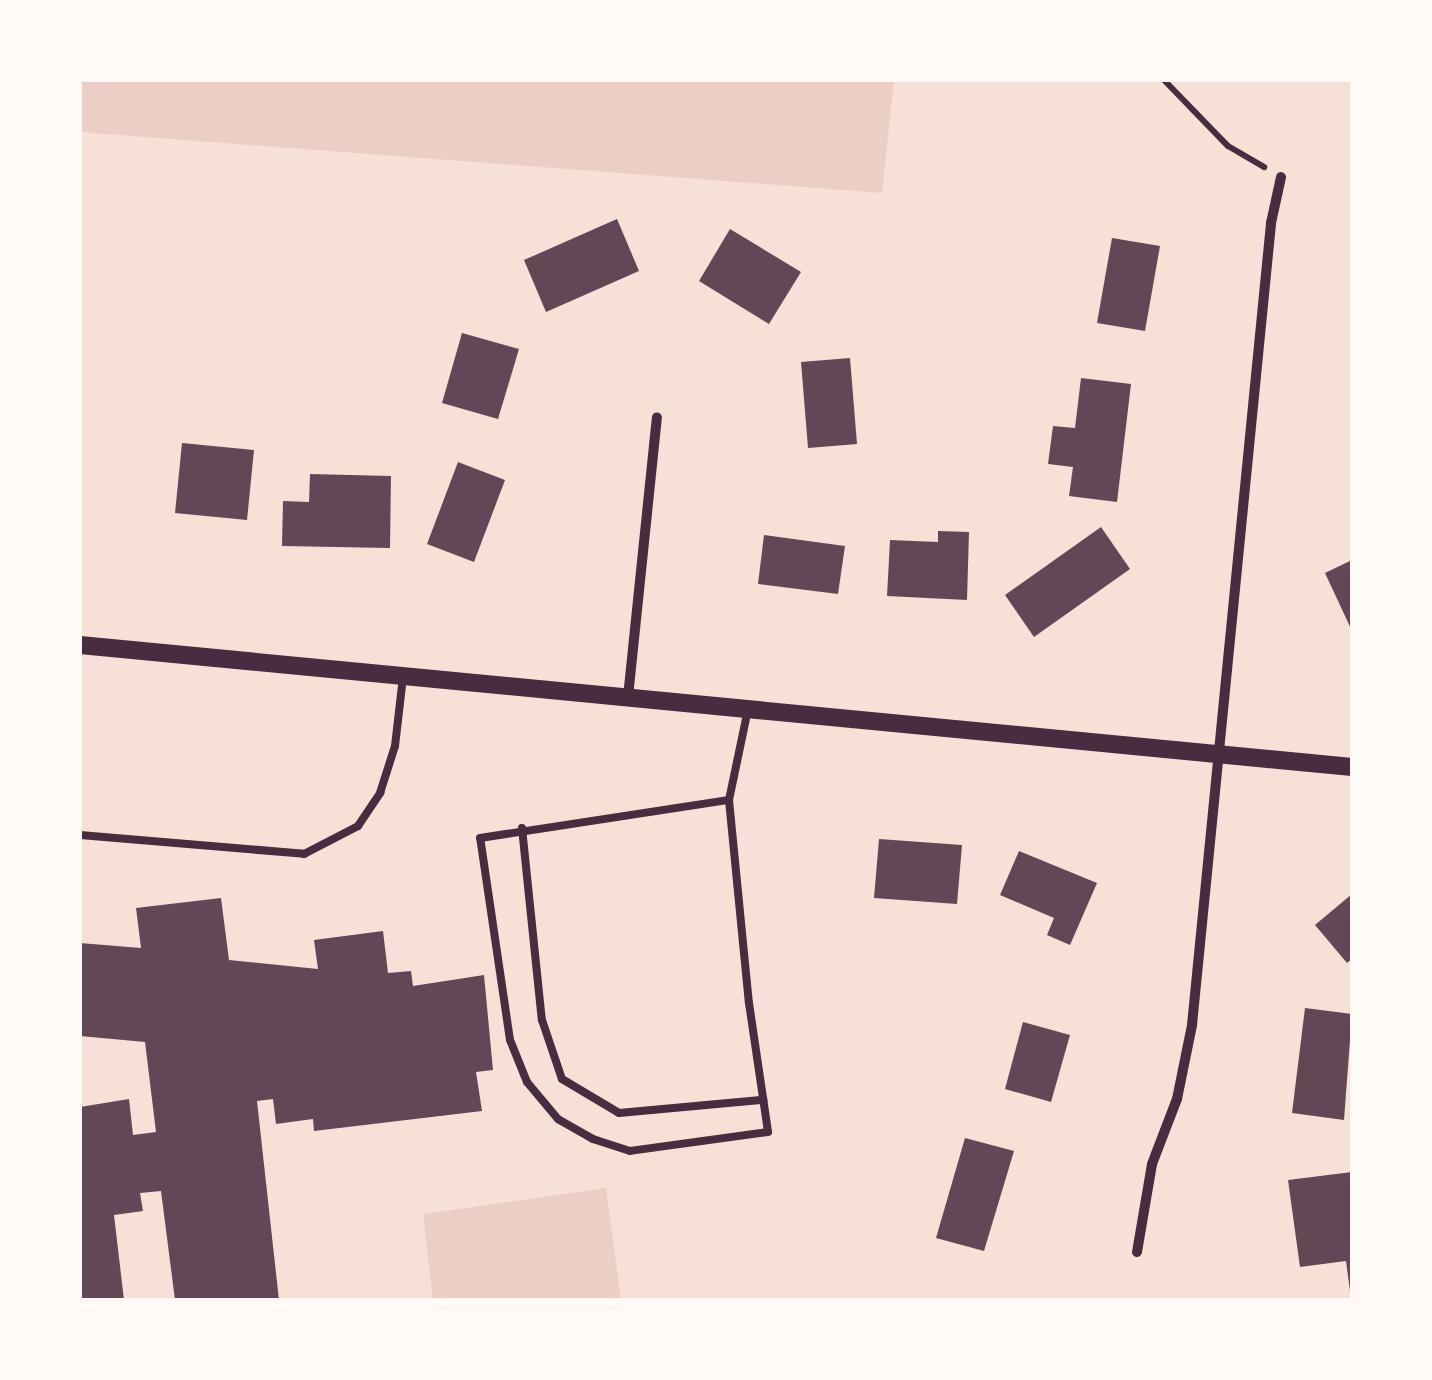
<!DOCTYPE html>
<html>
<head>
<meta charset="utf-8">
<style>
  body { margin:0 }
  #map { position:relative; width:1432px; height:1380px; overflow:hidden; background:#f7e1d7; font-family:Inter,sans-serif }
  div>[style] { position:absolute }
  .green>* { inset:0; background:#ebcfc5 }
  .building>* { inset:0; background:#644757 }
  .path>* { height:6px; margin:-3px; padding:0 3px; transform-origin:3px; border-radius:3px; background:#4a2c40 }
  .service>* { height:8px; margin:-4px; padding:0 4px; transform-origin:4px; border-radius:4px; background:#4a2c40 }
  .minor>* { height:10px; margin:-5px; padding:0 5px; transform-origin:5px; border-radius:5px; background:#4a2c40 }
  .tertiary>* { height:18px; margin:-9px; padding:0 9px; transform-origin:9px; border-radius:9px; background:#4a2c40 }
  span { translate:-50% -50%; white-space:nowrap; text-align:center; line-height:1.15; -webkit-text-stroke:8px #fffaf5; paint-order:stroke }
  .frame { position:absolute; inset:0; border:82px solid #fffaf5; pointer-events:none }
</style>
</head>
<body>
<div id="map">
  <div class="green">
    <i style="clip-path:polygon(80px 80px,894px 80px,882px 193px,80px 132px)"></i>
    <i style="clip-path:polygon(606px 1188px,621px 1300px,433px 1300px,423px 1214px)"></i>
  </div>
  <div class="building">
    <i style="clip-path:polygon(617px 219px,639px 271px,546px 312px,524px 260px)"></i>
    <i style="clip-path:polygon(730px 229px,801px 272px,769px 324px,699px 281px)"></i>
    <i style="clip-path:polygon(1112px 238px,1160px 246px,1145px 331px,1097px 323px)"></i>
    <i style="clip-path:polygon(462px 333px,519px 349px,498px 419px,442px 403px)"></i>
    <i style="clip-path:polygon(850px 358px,857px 444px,808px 448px,801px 362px)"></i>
    <i style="clip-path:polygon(1081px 378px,1131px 384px,1117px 502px,1069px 496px,1073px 467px,1048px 464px,1053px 426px,1075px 428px)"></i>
    <i style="clip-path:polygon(182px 443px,254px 450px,247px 520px,175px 513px)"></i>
    <i style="clip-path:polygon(458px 462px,505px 480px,474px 562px,427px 544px)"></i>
    <i style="clip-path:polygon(310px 474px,391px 476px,390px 548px,282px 546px,283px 501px,309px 502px)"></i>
    <i style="clip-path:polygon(1101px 527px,1130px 569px,1034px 637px,1005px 595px)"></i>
    <i style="clip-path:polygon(938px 531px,969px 532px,967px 600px,887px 596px,890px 540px,938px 542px)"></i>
    <i style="clip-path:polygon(764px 535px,845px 546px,838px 594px,758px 584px)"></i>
    <i style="clip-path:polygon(1352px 560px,1352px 631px,1325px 573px)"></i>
    <i style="clip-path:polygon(879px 839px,962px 845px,957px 904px,874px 898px)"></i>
    <i style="clip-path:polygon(1019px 851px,1097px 883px,1070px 945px,1047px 935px,1054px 918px,1000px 895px)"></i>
    <i style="clip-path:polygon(1352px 894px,1352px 959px,1347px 963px,1315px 925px)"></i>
    <i style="clip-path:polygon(221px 898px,229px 960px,318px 969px,314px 940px,383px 931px,388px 973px,411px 971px,413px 986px,484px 975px,493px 1070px,476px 1072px,482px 1111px,314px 1131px,313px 1119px,276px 1124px,273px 1099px,257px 1101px,279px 1300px,175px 1300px,161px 1191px,140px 1193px,143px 1211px,114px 1215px,124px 1300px,80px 1300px,80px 1107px,129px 1099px,133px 1135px,156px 1132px,145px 1042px,80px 1036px,80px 943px,141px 948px,136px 908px)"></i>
    <i style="clip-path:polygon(1305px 1008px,1352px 1014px,1344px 1120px,1292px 1113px)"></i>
    <i style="clip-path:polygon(1023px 1022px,1070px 1035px,1051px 1102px,1005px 1089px)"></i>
    <i style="clip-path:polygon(965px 1138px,1014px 1151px,984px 1251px,936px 1238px)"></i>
    <i style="clip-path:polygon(1352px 1172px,1352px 1291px,1350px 1291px,1346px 1261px,1300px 1267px,1288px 1180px)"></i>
  </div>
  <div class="path">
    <i style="left:1164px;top:80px;width:92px;rotate:45.9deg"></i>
    <i style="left:1228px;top:146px;width:42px;rotate:30.3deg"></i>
  </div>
  <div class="service">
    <i style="left:729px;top:800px;width:204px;rotate:84.4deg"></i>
    <i style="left:749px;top:1003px;width:130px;rotate:81.6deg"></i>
    <i style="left:768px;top:1132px;width:139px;rotate:172.2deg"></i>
    <i style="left:630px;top:1151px;width:39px;rotate:-162deg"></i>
    <i style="left:593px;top:1139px;width:40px;rotate:-150.3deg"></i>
    <i style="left:558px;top:1119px;width:48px;rotate:-130deg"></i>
    <i style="left:527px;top:1082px;width:45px;rotate:-112deg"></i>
    <i style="left:510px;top:1040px;width:204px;rotate:-98.4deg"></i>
    <i style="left:480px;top:838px;width:252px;rotate:-8.7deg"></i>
    <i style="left:729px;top:800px;width:93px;rotate:-78.2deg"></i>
    <i style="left:522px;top:828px;width:193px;rotate:84.1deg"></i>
    <i style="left:542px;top:1020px;width:62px;rotate:71.3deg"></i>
    <i style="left:562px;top:1079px;width:66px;rotate:30.8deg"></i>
    <i style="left:619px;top:1113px;width:145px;rotate:-5.2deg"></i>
    <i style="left:80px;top:835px;width:225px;rotate:4.8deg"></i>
    <i style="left:304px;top:854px;width:61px;rotate:-27.4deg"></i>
    <i style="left:358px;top:826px;width:40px;rotate:-56deg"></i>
    <i style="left:380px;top:793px;width:49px;rotate:-72.3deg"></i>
    <i style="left:395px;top:746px;width:69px;rotate:-83.4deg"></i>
  </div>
  <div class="minor">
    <i style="left:628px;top:697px;width:281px;rotate:-84.1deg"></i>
    <i style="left:1137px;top:1252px;width:89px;rotate:-80.3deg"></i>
    <i style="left:1152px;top:1164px;width:70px;rotate:-69deg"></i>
    <i style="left:1177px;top:1099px;width:76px;rotate:-78.5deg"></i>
    <i style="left:1192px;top:1025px;width:806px;rotate:-84.37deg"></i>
    <i style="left:1271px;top:223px;width:47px;rotate:-77.7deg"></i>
  </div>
  <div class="tertiary">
    <i style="left:80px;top:645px;width:1278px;rotate:5.48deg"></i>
  </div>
  <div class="frame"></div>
</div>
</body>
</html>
